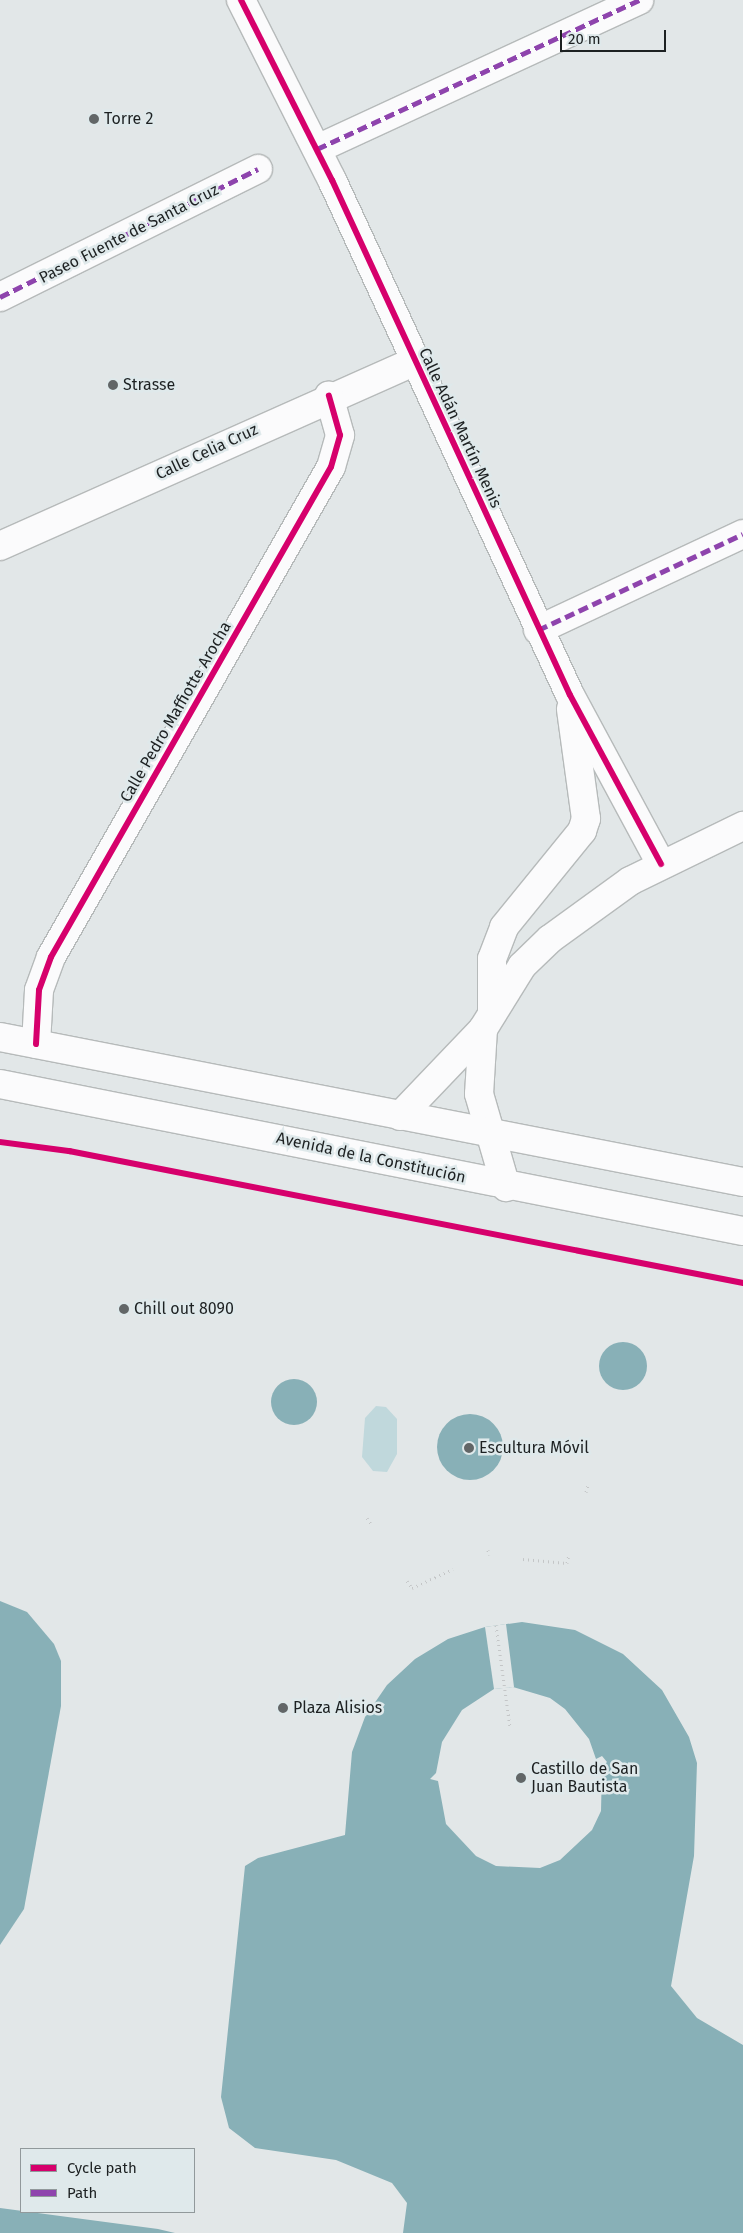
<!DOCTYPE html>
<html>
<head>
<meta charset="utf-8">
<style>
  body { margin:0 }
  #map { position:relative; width:743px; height:2233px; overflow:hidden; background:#e2e7e8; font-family:"Fira Sans",sans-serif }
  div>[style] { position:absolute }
  .green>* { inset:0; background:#c0d8dc }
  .water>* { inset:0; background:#88b0b7 }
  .round { border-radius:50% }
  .pier>* { inset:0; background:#e2e7e8 }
  .path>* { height:3px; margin-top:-1.5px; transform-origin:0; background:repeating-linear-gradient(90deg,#c4c6c7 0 1px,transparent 0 5px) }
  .roads { filter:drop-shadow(1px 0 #b6baba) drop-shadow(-1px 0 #b6baba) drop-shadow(0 1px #b6baba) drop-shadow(0 -1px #b6baba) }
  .street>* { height:28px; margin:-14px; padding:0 14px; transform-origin:14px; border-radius:14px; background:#fbfbfc }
  .secondary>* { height:28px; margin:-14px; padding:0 14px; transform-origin:14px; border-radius:14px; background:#fbfbfc }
  .primary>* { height:28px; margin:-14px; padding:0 14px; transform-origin:14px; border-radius:14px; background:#fbfbfc }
  .quiet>* { height:5px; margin-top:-2.5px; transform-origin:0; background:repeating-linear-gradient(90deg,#8e44ad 0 10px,transparent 0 15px) }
  .cycleway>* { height:6px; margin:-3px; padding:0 3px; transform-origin:3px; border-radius:3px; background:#d6006c }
  .dots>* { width:14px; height:14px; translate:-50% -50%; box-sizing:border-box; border:2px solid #dfe9eb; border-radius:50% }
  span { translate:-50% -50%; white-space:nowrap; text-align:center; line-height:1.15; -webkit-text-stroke:5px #dfe9eb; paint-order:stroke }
  .poi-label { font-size:16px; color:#1d2122 }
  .left { translate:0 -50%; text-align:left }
  .street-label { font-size:16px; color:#1d2122 }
  .legend { position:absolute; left:20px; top:2148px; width:175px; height:65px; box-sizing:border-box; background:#dfe9eb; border:1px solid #91999b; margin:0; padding:6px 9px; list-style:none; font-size:15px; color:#1d2122 }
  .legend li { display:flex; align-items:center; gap:10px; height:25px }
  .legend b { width:25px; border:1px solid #91999b }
  .scale { position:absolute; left:560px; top:30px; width:106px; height:22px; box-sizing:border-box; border:2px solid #1d2122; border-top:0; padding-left:6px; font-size:15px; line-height:18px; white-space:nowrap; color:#1d2122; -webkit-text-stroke:4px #dfe9eb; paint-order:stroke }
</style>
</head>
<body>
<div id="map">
  <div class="green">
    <i style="clip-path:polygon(376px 1406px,386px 1407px,397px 1419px,397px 1454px,387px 1472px,373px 1471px,362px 1457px,365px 1418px)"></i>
  </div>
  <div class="water">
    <i class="round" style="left:599px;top:1342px;width:48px;height:48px"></i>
    <i class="round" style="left:271px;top:1379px;width:46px;height:46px"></i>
    <i class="round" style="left:437px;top:1414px;width:66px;height:66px"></i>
    <i style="clip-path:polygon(0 1601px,27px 1612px,54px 1644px,61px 1661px,61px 1706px,24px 1909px,0 1945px)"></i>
    <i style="clip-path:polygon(evenodd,522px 1622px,575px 1630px,623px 1654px,662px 1690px,689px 1737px,697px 1763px,694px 1856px,671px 1986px,697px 2018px,743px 2045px,743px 2233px,403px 2233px,407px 2203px,392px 2183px,336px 2160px,255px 2148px,229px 2128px,221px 2097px,245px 1866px,258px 1858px,345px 1835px,352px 1752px,365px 1717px,387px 1685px,415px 1659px,448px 1639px,485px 1627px,522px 1622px,513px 1687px,550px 1698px,565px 1709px,589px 1739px,596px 1759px,602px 1756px,607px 1762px,602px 1767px,601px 1811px,592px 1830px,560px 1860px,540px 1868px,496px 1866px,476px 1856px,446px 1824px,438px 1781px,430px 1779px,436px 1773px,442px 1742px,462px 1710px,494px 1689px,513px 1687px)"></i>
    <i style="clip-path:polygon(0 2208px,158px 2229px,175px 2233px,0 2233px)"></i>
  </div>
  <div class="pier">
    <i style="clip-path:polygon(506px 1624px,514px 1687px,494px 1689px,485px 1627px)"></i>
  </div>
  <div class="path">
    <i style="left:586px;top:1492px;width:7px;rotate:-74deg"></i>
    <i style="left:367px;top:1518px;width:7px;rotate:56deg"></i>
    <i style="left:488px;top:1550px;width:5px;rotate:79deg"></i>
    <i style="left:523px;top:1559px;width:44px;rotate:5.2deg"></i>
    <i style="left:567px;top:1563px;width:9px;rotate:-77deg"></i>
    <i style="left:407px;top:1581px;width:9px;rotate:54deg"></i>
    <i style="left:412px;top:1588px;width:45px;rotate:-24.9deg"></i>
    <i style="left:496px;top:1625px;width:103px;rotate:82.2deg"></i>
  </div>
  <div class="roads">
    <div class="street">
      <i style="left:317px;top:149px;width:355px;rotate:-24.8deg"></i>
      <i style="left:0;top:297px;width:288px;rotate:-26.4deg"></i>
      <i style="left:0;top:546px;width:454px;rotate:-24deg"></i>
      <i style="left:538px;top:630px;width:226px;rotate:-25.1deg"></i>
      <i style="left:36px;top:1044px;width:54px;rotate:-86.8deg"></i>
      <i style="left:39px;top:990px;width:35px;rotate:-70deg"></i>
      <i style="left:51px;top:957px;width:564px;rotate:-60.26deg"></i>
      <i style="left:331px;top:467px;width:33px;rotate:-74deg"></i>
      <i style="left:340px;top:435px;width:41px;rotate:-105.8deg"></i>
    </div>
    <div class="secondary">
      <i style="left:241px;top:0;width:202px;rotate:63.2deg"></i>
      <i style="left:332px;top:180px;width:567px;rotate:65.2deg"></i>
      <i style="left:570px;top:695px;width:192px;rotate:61.7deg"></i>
      <i style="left:492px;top:1011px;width:52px;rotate:-90deg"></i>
      <i style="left:492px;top:959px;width:34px;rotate:-69deg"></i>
      <i style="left:504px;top:927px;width:124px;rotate:-50.9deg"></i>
      <i style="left:582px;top:831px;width:13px;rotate:-72deg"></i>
      <i style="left:586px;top:819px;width:111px;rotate:-97.8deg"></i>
      <i style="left:483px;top:1029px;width:65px;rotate:93.5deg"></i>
      <i style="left:479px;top:1094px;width:97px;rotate:73.8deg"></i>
      <i style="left:400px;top:1116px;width:120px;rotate:-46.3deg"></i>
      <i style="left:483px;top:1029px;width:74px;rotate:-58.2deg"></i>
      <i style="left:522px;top:966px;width:39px;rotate:-44deg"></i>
      <i style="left:550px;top:939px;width:99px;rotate:-35.9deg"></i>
      <i style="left:630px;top:881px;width:126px;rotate:-26deg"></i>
    </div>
    <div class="primary">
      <i style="left:0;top:1037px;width:757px;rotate:11.04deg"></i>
      <i style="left:0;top:1084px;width:757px;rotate:11.19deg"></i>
    </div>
  </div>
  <div class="quiet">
    <i style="left:317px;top:149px;width:355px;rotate:-24.8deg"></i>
    <i style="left:0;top:297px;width:288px;rotate:-26.4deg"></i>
    <i style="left:538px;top:630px;width:226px;rotate:-25.1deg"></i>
  </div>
  <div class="cycleway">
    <i style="left:241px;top:0;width:202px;rotate:63.2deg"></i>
    <i style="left:332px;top:180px;width:567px;rotate:65.2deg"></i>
    <i style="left:570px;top:695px;width:192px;rotate:61.7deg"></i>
    <i style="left:36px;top:1044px;width:54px;rotate:-86.8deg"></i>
    <i style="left:39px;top:990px;width:35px;rotate:-70deg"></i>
    <i style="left:51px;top:957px;width:564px;rotate:-60.26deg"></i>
    <i style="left:331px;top:467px;width:33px;rotate:-74deg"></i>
    <i style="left:340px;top:435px;width:41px;rotate:-105.8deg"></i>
    <i style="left:0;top:1142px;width:70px;rotate:7.4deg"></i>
    <i style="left:69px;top:1151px;width:687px;rotate:11.08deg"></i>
  </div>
  <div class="dots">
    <i style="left:94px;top:119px;background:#626667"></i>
    <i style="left:113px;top:385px;background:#626667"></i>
    <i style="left:124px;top:1309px;background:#626667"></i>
    <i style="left:469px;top:1448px;background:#626667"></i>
    <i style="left:283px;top:1708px;background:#626667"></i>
    <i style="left:521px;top:1778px;background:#626667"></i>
  </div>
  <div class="poi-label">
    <span class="left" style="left:104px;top:119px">Torre 2</span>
    <span class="left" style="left:123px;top:385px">Strasse</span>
    <span class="left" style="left:134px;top:1309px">Chill out 8090</span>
    <span class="left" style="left:479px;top:1448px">Escultura Móvil</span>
    <span class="left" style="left:293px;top:1708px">Plaza Alisios</span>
    <span class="left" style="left:531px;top:1778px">Castillo de San<br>Juan Bautista</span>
  </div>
  <div class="street-label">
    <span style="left:129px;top:234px;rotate:-27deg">Paseo Fuente de Santa Cruz</span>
    <span style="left:460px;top:428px;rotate:65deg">Calle Adán Martín Menis</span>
    <span style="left:207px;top:452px;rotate:-25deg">Calle Celia Cruz</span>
    <span style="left:176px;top:712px;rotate:-60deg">Calle Pedro Maffiotte Arocha</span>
    <span style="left:371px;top:1158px;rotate:12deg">Avenida de la Constitución</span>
  </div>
  <ul class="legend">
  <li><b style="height:6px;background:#d6006c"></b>Cycle path</li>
  <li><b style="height:6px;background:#8e44ad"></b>Path</li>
  </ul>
  <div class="scale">20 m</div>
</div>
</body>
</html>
